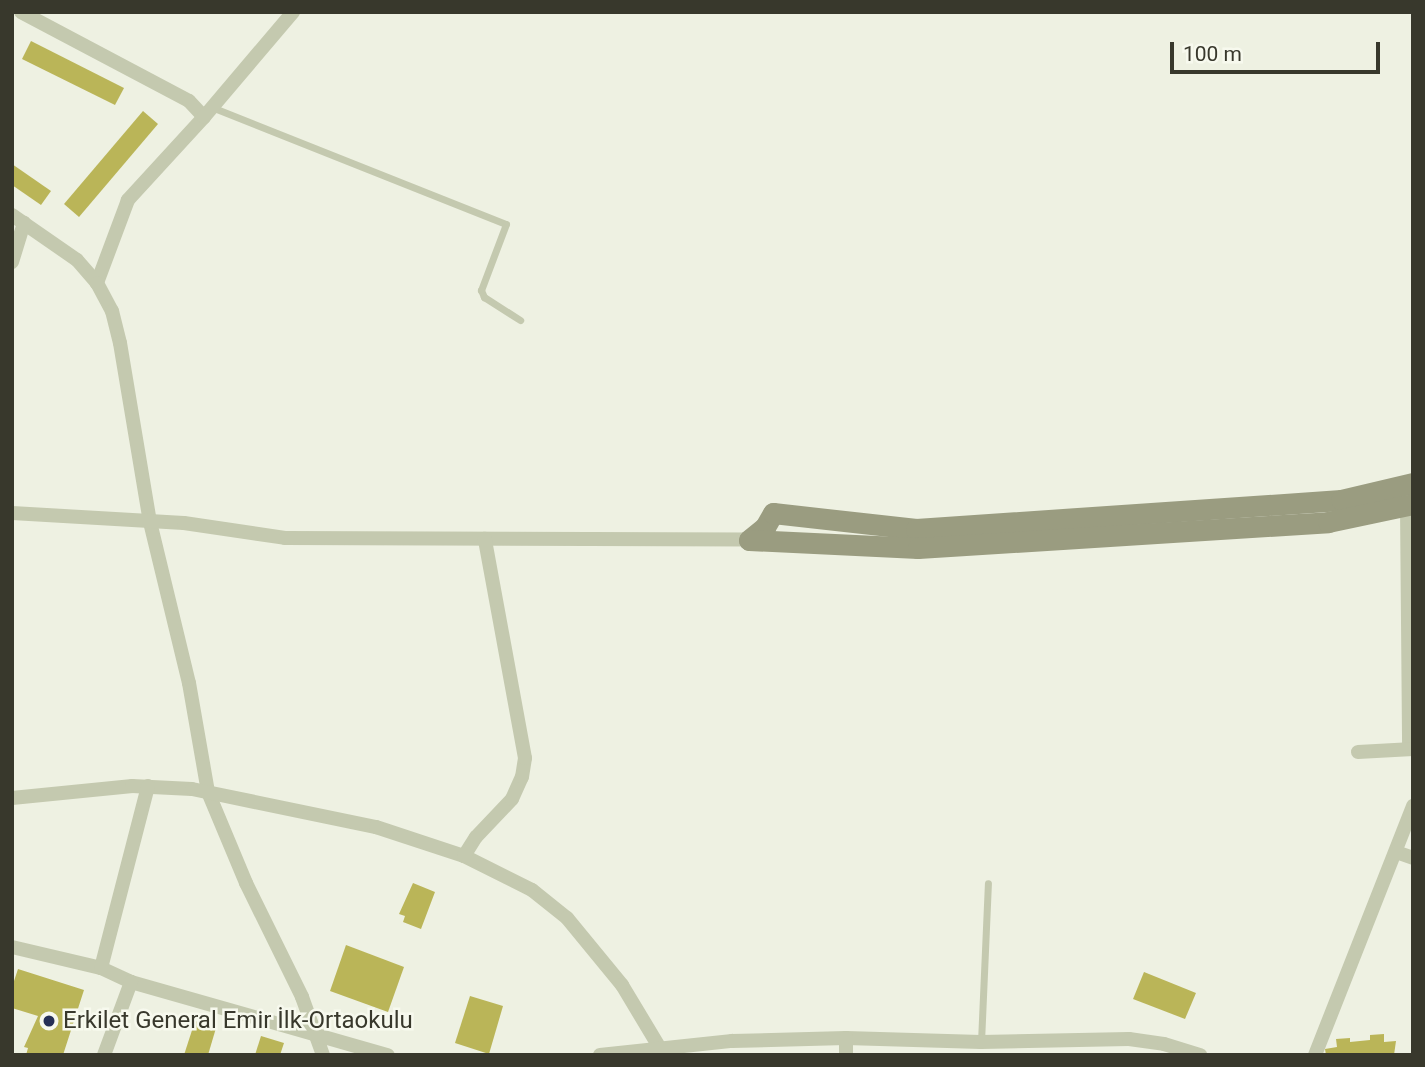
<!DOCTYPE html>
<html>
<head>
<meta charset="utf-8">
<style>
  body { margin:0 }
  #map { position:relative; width:1425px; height:1067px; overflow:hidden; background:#eef1e2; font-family:Roboto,sans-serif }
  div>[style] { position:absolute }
  .building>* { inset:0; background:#bab558 }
  .lane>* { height:7px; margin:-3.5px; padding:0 3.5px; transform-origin:3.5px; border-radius:3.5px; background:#c4c9af }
  .street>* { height:14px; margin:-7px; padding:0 7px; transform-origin:7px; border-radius:7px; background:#c4c9af }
  .secondary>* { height:21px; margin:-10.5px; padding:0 10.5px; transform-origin:10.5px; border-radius:10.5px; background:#9a9c80 }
  .dots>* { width:19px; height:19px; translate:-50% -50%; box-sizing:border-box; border:4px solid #f7f9ee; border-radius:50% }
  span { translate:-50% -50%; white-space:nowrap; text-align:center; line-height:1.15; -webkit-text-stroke:5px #f7f9ee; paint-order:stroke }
  .poi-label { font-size:24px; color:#38382c }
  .left { translate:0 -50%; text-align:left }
  .frame { position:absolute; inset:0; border:14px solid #38382c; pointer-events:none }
  .scale { position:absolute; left:1170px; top:42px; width:210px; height:32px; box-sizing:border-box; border:4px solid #38382c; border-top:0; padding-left:9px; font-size:21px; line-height:24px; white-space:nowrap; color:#38382c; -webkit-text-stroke:5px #f7f9ee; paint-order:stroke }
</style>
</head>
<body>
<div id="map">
  <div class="building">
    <i style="clip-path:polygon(31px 41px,124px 88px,115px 105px,22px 59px)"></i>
    <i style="clip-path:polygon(143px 111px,158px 124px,79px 217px,64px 204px)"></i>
    <i style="clip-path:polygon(12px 164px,51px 191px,41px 205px,12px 185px)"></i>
    <i style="clip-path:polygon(413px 883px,435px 892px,421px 929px,403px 922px,405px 916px,399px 914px)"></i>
    <i style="clip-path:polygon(346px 945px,404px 967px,388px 1012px,330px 991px)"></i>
    <i style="clip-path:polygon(18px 969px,84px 990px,63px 1055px,26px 1055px,28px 1048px,24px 1047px,38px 1016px,12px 1008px,12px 987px)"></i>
    <i style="clip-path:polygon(1144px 972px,1196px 993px,1185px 1019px,1133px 999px)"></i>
    <i style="clip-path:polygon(470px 996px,503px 1006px,489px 1054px,455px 1043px)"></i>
    <i style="clip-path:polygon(195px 1021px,216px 1028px,208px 1055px,184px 1055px)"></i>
    <i style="clip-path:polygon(1384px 1034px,1384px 1042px,1396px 1041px,1394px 1055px,1326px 1055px,1325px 1049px,1337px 1047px,1336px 1039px,1350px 1038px,1350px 1042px,1370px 1040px,1370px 1035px)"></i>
    <i style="clip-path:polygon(261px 1036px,284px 1043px,280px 1055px,255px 1055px)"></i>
  </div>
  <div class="lane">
    <i style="left:214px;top:108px;width:314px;rotate:21.7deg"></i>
    <i style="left:506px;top:224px;width:71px;rotate:110.7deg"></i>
    <i style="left:481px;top:290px;width:8px;rotate:67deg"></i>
    <i style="left:484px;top:297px;width:43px;rotate:32.6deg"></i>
    <i style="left:981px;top:1042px;width:159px;rotate:-87.5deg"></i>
  </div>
  <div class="street">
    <i style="left:21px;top:12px;width:190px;rotate:27.9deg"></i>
    <i style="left:189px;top:101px;width:22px;rotate:47deg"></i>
    <i style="left:204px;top:117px;width:113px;rotate:132.5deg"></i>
    <i style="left:128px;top:200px;width:89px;rotate:110.5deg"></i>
    <i style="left:204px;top:117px;width:138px;rotate:-49.7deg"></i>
    <i style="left:12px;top:215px;width:79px;rotate:34.7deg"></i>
    <i style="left:77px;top:260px;width:30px;rotate:49deg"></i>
    <i style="left:97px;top:283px;width:32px;rotate:62deg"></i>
    <i style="left:112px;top:311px;width:33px;rotate:76deg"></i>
    <i style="left:120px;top:343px;width:181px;rotate:80.5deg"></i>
    <i style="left:150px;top:522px;width:166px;rotate:76.4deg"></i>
    <i style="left:189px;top:683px;width:111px;rotate:80.1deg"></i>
    <i style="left:208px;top:792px;width:99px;rotate:67.3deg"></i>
    <i style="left:246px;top:883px;width:127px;rotate:63.8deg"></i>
    <i style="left:302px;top:997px;width:62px;rotate:70.1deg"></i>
    <i style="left:12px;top:262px;width:41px;rotate:-72.9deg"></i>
    <i style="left:1407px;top:506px;width:243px;rotate:89.5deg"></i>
    <i style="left:12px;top:513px;width:172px;rotate:3.3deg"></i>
    <i style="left:184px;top:523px;width:102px;rotate:8.4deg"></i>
    <i style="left:285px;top:538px;width:464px;rotate:0.2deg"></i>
    <i style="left:1358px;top:752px;width:55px;rotate:-3.1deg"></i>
    <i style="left:12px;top:798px;width:121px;rotate:-5.7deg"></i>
    <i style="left:132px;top:786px;width:60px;rotate:2.9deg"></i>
    <i style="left:192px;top:789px;width:188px;rotate:11.7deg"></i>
    <i style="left:376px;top:827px;width:93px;rotate:18.2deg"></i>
    <i style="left:464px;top:856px;width:76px;rotate:26.6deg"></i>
    <i style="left:532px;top:890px;width:45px;rotate:38.7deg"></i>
    <i style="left:567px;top:918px;width:87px;rotate:50.6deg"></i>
    <i style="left:622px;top:985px;width:82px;rotate:59deg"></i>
    <i style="left:1396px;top:852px;width:18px;rotate:19deg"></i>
    <i style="left:464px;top:856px;width:22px;rotate:-58deg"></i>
    <i style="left:476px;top:837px;width:52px;rotate:-46.5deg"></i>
    <i style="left:512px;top:799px;width:24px;rotate:-66deg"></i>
    <i style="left:522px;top:777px;width:19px;rotate:-81deg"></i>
    <i style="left:525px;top:758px;width:223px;rotate:-100.4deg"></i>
    <i style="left:12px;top:947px;width:91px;rotate:13.3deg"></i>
    <i style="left:101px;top:968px;width:33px;rotate:25deg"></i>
    <i style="left:131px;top:982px;width:267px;rotate:15.9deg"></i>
    <i style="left:101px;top:968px;width:188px;rotate:-75.5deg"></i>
    <i style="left:846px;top:1038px;width:135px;rotate:1.7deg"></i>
    <i style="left:981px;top:1042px;width:148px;rotate:-1.2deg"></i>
    <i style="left:1129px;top:1039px;width:35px;rotate:8deg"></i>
    <i style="left:1164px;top:1044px;width:38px;rotate:17deg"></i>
    <i style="left:104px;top:1055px;width:78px;rotate:-69.7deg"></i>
    <i style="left:600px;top:1055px;width:133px;rotate:-6.1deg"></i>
    <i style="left:732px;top:1041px;width:114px;rotate:-1.5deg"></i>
    <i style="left:846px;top:1038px;width:17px;rotate:90deg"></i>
    <i style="left:1315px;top:1055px;width:268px;rotate:-68.5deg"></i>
  </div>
  <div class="secondary">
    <i style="left:749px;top:540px;width:21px;rotate:-39deg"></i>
    <i style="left:765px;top:527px;width:16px;rotate:-60deg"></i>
    <i style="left:773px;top:513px;width:144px;rotate:6.4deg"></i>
    <i style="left:916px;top:529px;width:426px;rotate:-3.9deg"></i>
    <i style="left:1341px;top:500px;width:74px;rotate:-13.3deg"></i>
    <i style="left:749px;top:540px;width:169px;rotate:2.7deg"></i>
    <i style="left:918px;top:548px;width:411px;rotate:-3.6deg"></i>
    <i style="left:1328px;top:522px;width:87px;rotate:-12deg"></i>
  </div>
  <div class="dots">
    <i style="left:49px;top:1021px;background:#263056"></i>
  </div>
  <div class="poi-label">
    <span class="left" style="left:63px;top:1021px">Erkilet General Emir İlk-Ortaokulu</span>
  </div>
  <div class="frame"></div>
  <div class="scale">100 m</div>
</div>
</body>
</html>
